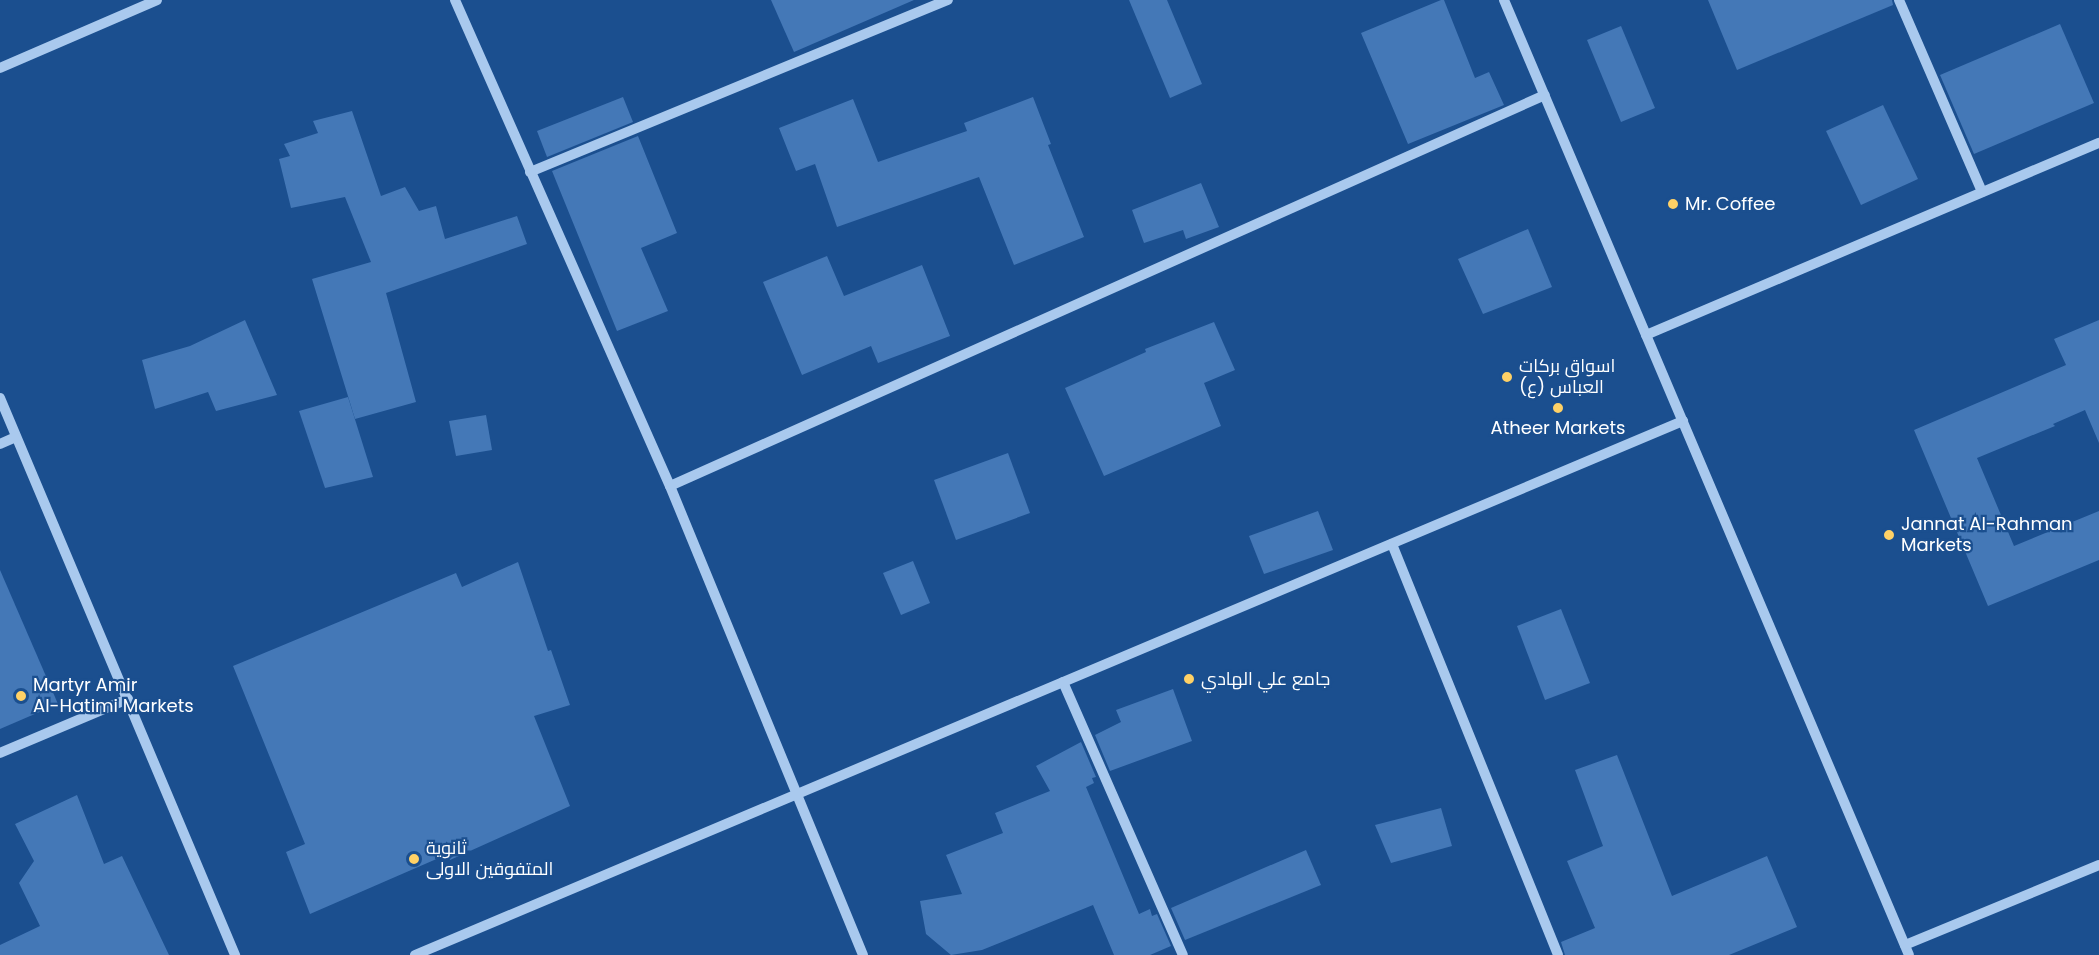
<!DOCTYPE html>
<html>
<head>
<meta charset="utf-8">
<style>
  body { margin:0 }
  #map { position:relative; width:2099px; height:955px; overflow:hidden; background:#1b4f8f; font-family:Poppins,Cairo,sans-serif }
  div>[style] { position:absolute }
  .building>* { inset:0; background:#4478b7 }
  .minor>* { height:10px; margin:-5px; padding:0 5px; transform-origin:5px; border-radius:5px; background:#a9c9ee }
  .dots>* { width:16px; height:16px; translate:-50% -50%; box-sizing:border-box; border:3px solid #1b4f8f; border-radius:50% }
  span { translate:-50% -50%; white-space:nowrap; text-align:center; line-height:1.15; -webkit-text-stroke:4.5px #1b4f8f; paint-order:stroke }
  .poi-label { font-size:18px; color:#fff }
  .left { translate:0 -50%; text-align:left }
</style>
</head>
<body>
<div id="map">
  <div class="building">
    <i style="clip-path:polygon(771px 0,914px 0,794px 52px)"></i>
    <i style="clip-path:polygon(1129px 0,1167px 0,1202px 84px,1170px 98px)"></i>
    <i style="clip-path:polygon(1441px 0,1444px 0,1475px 78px,1489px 72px,1504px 105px,1408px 144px,1361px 33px)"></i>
    <i style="clip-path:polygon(1708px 0,1892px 0,1893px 5px,1737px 70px)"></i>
    <i style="clip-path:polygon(2060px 24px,2094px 103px,1974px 154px,1940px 75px)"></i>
    <i style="clip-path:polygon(1621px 26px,1655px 108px,1621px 122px,1587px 40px)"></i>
    <i style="clip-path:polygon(623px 97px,633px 122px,547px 157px,537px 131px)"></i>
    <i style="clip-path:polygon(1033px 97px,1051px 144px,1048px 145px,1084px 237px,1014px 265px,979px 177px,837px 227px,815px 164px,796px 171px,779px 128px,853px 99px,878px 162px,967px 131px,964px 123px)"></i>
    <i style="clip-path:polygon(1883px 105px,1918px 179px,1861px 205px,1826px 131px)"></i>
    <i style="clip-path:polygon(352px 111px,381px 196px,405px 187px,419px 211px,436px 206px,445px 239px,517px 216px,527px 244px,386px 293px,416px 402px,355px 419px,312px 279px,371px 262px,345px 197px,291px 208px,279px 159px,290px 156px,284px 144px,318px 133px,313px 121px)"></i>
    <i style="clip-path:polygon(638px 136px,677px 233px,641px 248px,668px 311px,617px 331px,552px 171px)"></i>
    <i style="clip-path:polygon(1201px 183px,1219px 227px,1186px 239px,1183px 230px,1144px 243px,1132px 210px)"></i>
    <i style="clip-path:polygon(1528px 229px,1552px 287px,1483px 314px,1458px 259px)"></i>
    <i style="clip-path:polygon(827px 256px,844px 296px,922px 265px,950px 336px,878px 363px,871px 346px,802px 375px,763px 282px)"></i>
    <i style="clip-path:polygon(245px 320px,277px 395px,216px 411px,208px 392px,155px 409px,142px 360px,190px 346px)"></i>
    <i style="clip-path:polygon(2099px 320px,2099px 443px,2085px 410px,2053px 424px,2055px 426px,1977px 458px,2014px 546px,2099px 511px,2099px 560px,1988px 606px,1914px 430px,2066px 365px,2054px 339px)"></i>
    <i style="clip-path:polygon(1214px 322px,1235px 370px,1204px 383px,1221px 426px,1104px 476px,1065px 388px,1146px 352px,1145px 349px)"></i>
    <i style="clip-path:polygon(348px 397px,373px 477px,325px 488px,299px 411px)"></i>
    <i style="clip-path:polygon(486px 415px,492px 450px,456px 456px,449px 421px)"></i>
    <i style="clip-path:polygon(1008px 453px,1030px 513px,956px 540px,934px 480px)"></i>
    <i style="clip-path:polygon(1318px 511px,1333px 550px,1264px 574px,1249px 536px)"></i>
    <i style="clip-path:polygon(913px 561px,930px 603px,901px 615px,883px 573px)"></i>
    <i style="clip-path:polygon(518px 562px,548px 651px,551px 650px,570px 705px,534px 716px,570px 806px,450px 860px,448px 854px,310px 914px,286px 852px,305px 844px,233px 666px,456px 573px,462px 587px)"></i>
    <i style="clip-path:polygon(0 570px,58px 704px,0 729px)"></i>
    <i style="clip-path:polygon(1561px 609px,1590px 683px,1545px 700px,1517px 626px)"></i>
    <i style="clip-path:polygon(1173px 689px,1192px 741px,1110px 771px,1095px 735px,1121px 722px,1116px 710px)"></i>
    <i style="clip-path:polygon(1081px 742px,1096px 777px,1092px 778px,1094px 783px,1086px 787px,1139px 914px,1150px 909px,1152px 916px,1157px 914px,1171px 946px,1150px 955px,1114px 955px,1093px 905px,982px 950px,951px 955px,926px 934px,920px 901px,962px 894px,946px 855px,1003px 833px,995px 813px,1050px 791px,1036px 766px)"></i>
    <i style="clip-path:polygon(1617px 755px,1672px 896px,1767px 856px,1797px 927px,1729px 955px,1565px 955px,1561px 942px,1595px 928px,1567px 861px,1603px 846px,1575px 770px)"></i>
    <i style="clip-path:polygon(77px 795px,104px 864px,122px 856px,169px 955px,0 955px,0 945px,40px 926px,19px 883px,34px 861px,15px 824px)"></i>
    <i style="clip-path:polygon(1441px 808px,1452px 846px,1391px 863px,1375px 825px)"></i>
    <i style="clip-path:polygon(1306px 850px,1321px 885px,1185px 940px,1171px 908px)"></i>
  </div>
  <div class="minor">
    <i style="left:455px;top:0;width:531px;rotate:66.14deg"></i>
    <i style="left:670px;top:486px;width:507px;rotate:67.63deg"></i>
    <i style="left:1504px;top:0;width:1037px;rotate:67.02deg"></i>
    <i style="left:1899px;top:0;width:209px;rotate:66.6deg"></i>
    <i style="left:0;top:68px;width:171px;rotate:-23.4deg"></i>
    <i style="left:530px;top:172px;width:452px;rotate:-22.4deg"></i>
    <i style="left:1646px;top:335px;width:492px;rotate:-23deg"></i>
    <i style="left:0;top:398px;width:605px;rotate:67.12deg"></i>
    <i style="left:0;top:444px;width:17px;rotate:-24deg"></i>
    <i style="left:670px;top:486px;width:958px;rotate:-24.08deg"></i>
    <i style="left:1392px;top:544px;width:443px;rotate:68deg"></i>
    <i style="left:1063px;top:682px;width:298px;rotate:66.3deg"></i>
    <i style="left:0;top:753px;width:139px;rotate:-22.9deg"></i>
    <i style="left:1905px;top:945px;width:210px;rotate:-22.4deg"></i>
    <i style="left:415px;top:955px;width:1376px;rotate:-22.84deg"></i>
  </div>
  <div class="dots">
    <i style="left:1673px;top:204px;background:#ffd166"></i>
    <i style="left:1507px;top:377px;background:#ffd166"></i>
    <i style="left:1558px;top:408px;background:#ffd166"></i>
    <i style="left:1889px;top:535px;background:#ffd166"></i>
    <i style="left:1189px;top:679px;background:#ffd166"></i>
    <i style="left:21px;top:696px;background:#ffd166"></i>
    <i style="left:414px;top:859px;background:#ffd166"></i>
  </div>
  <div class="poi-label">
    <span class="left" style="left:1685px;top:204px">Mr. Coffee</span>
    <span class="left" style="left:1519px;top:377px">اسواق بركات<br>العباس (ع)</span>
    <span style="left:1558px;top:428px">Atheer Markets</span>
    <span class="left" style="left:1901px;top:535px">Jannat Al-Rahman<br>Markets</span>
    <span class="left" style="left:1201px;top:679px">جامع علي الهادي</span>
    <span class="left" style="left:33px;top:696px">Martyr Amir<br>Al-Hatimi Markets</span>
    <span class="left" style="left:426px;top:859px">ثانوية<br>المتفوقين الاولى</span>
  </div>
</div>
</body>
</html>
